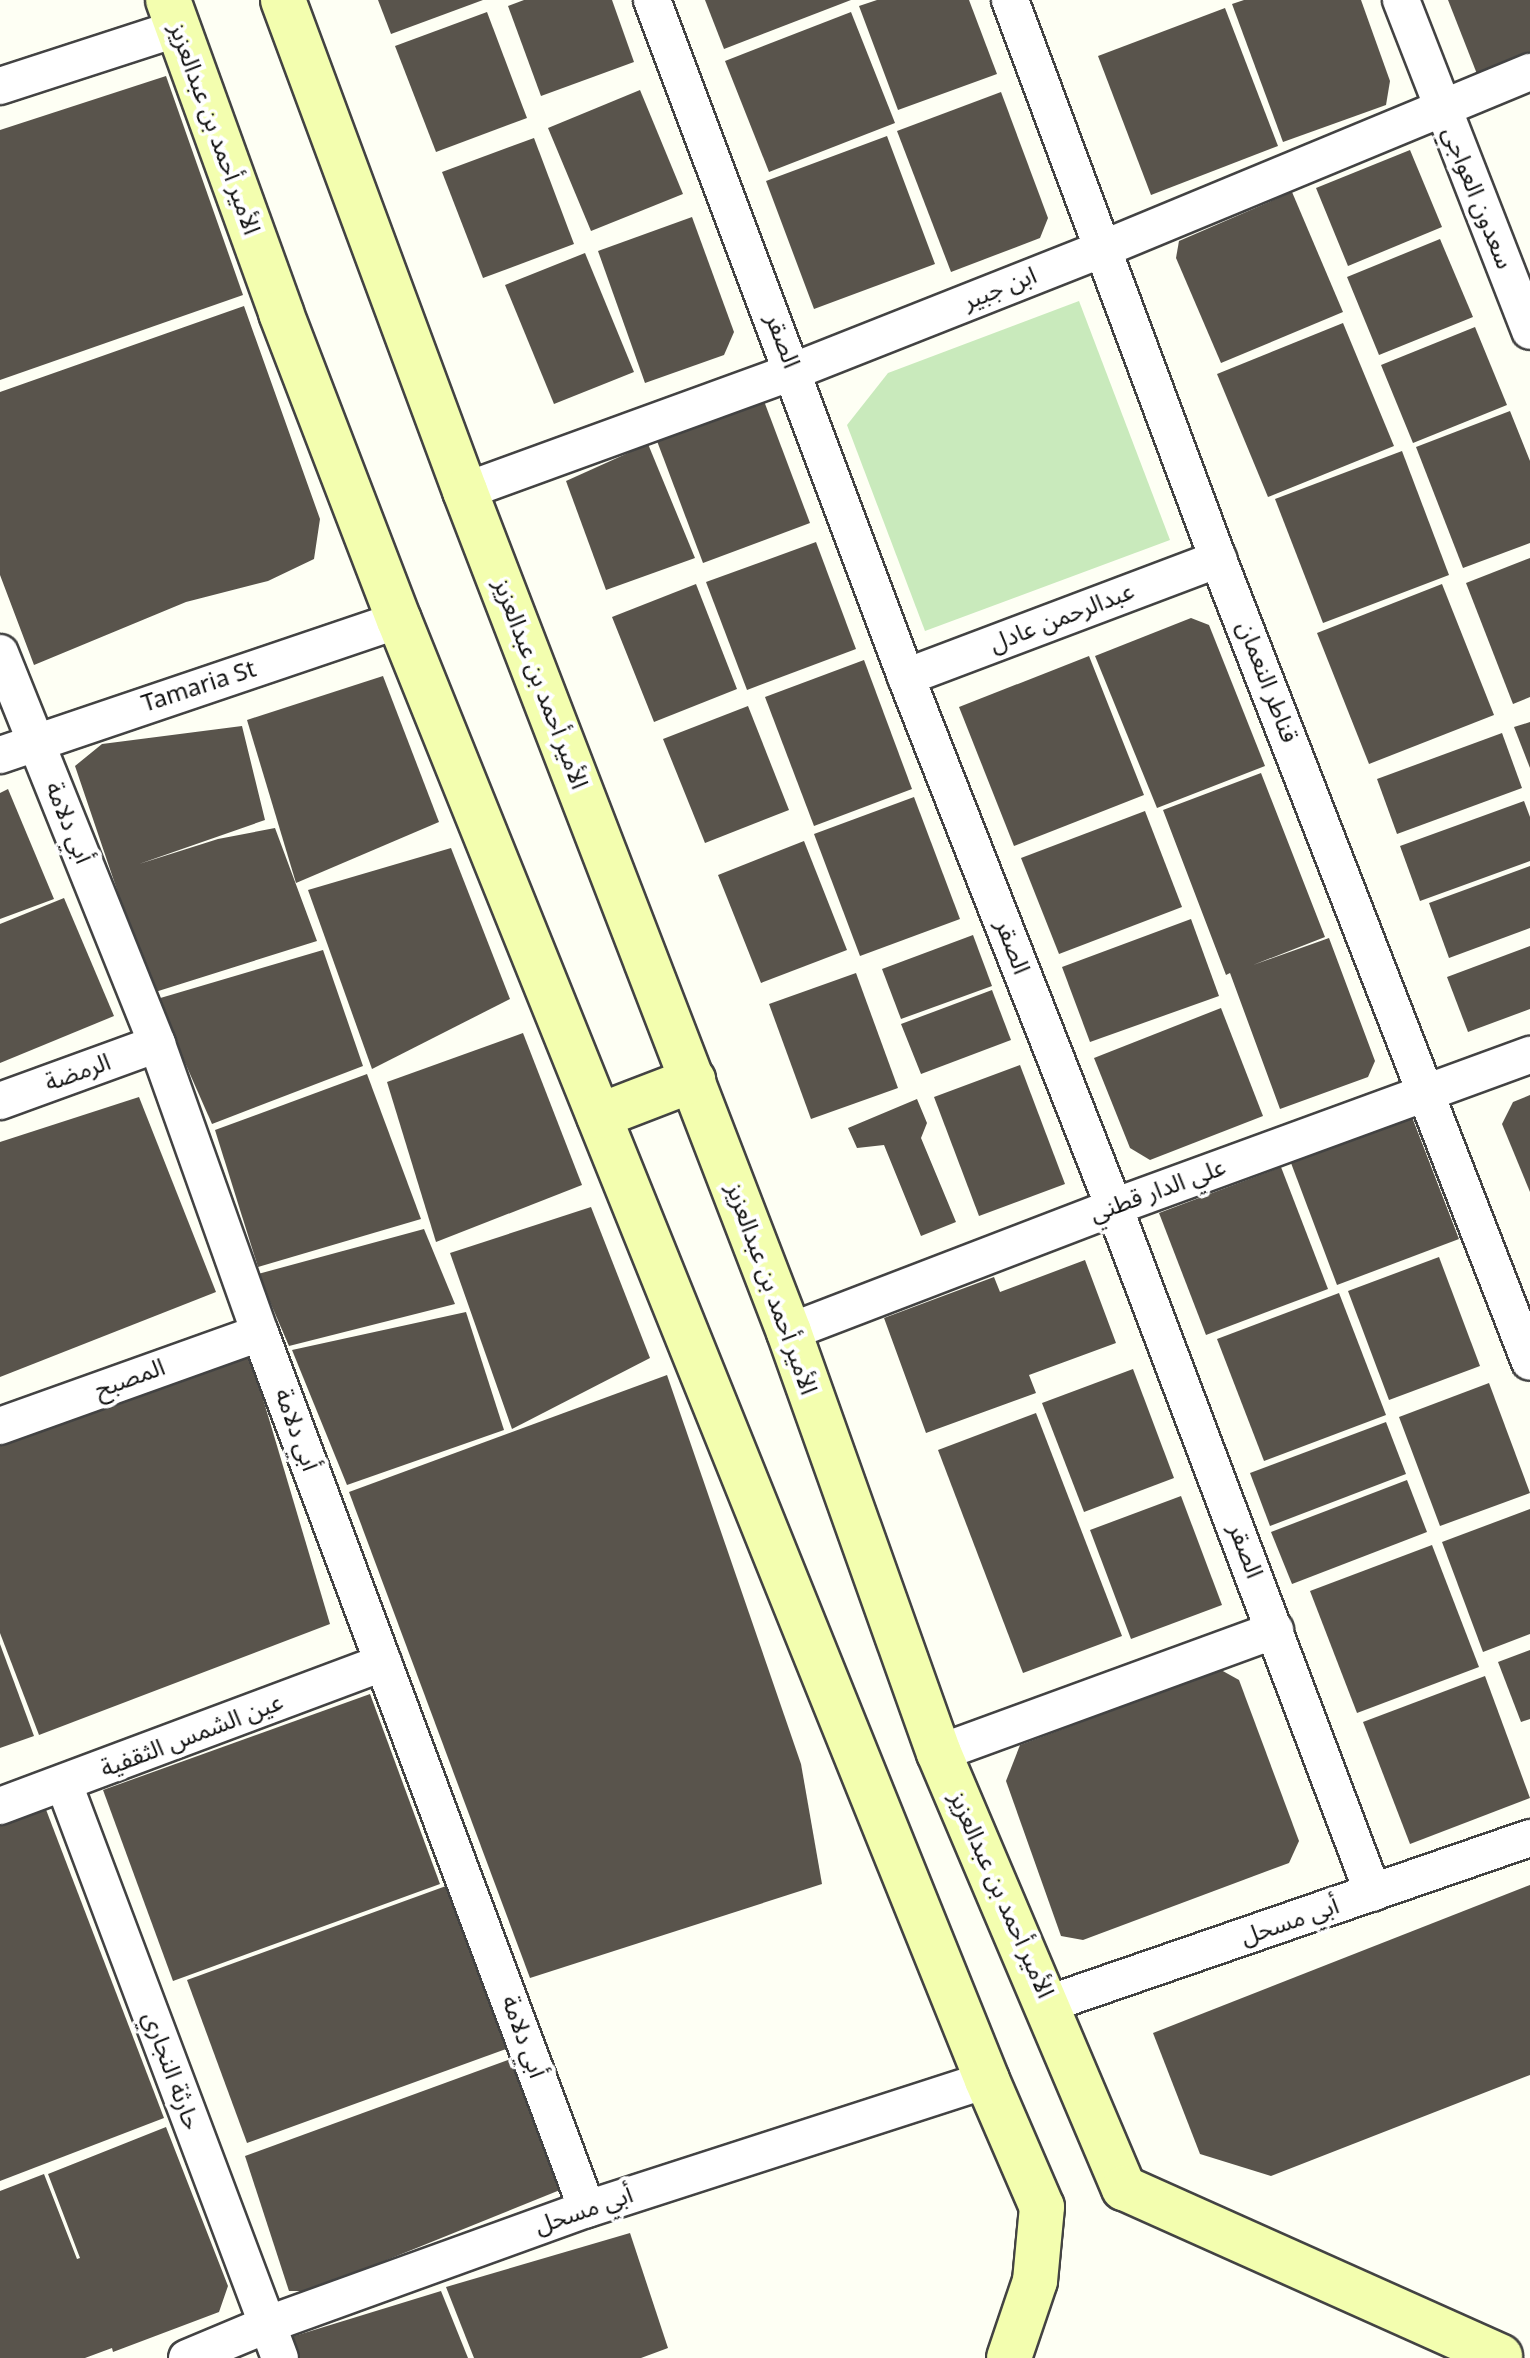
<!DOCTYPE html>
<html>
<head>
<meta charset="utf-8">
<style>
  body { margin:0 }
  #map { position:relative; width:1530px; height:2358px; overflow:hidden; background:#fefff4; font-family:Georgia,"Noto Sans Arabic",serif }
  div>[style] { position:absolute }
  .green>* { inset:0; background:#c9eabc }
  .building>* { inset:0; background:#59544c }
  .roads { filter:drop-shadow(2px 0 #434343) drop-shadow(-2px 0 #434343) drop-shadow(0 2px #434343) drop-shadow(0 -2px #434343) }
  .street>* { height:36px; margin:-18px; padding:0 18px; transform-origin:18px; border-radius:18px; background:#fff }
  .secondary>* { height:44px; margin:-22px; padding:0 22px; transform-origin:22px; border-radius:22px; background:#f3feaf }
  span { translate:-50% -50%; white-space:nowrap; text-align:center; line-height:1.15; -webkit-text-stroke:8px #fff; paint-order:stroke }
  .street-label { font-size:24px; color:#101010 }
</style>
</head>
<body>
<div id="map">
  <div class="green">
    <i style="clip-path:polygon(1079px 301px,1170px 540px,925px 631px,847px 425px,888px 373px)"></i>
  </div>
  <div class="building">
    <i style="clip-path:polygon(378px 0,483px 0,391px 34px)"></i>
    <i style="clip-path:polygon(524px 0,612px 0,634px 62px,541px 96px,508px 6px)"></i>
    <i style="clip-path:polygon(705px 0,851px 0,724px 49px)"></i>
    <i style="clip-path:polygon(877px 0,969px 0,997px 74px,898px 110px,859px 6px)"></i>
    <i style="clip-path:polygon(1244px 0,1361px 0,1390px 81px,1386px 105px,1283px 142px,1232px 4px)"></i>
    <i style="clip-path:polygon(1448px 0,1530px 0,1530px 53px,1477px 74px)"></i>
    <i style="clip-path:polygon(1225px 8px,1278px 146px,1151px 195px,1098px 56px)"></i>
    <i style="clip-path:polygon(487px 12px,527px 118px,436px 152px,395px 46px)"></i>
    <i style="clip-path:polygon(851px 12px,895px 123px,769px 172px,725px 61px)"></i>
    <i style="clip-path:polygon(166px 76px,243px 295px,0 380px,0 130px)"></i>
    <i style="clip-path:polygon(640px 90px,683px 194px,591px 231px,548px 128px)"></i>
    <i style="clip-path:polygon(1001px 92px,1048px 218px,1040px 238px,951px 272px,897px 131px)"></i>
    <i style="clip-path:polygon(887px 136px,935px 264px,814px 309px,766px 181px)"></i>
    <i style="clip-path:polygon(534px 138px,574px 244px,483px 278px,442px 172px)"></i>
    <i style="clip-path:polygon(1410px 150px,1442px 227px,1348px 266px,1316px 188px)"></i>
    <i style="clip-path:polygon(1292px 192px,1343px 312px,1221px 363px,1176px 258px,1179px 241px)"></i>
    <i style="clip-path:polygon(692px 217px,734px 332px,724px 355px,645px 383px,598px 251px)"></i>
    <i style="clip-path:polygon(1440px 239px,1473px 317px,1379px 355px,1347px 277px)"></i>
    <i style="clip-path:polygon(585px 253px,634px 372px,554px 404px,505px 285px)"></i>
    <i style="clip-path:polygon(244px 306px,320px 519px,314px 559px,268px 581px,186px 602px,34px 665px,0 575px,0 392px)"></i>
    <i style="clip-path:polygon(1343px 323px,1394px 446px,1268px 497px,1217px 374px)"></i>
    <i style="clip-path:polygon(1475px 327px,1507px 405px,1413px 443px,1381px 365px)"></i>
    <i style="clip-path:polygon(764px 401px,810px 523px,703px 563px,657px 441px)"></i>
    <i style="clip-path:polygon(1510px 411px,1530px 461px,1530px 543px,1463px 568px,1416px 447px)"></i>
    <i style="clip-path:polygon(648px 444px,695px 558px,606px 590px,566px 481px)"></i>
    <i style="clip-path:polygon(1402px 451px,1449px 575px,1323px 623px,1275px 499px)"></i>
    <i style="clip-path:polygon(816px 542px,856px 649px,747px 690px,706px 582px)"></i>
    <i style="clip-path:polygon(1530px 558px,1530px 697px,1513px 704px,1466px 583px)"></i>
    <i style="clip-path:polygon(696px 584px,737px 689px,654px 722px,612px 617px)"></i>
    <i style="clip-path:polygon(1442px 584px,1494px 715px,1369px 764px,1317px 633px)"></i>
    <i style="clip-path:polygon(1191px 618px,1209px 625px,1265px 766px,1157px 808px,1095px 656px)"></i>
    <i style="clip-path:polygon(1089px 656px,1144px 795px,1014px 846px,959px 707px)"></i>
    <i style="clip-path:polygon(864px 660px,912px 789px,814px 826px,765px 697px)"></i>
    <i style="clip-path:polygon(383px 676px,439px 822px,296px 883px,247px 720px)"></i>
    <i style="clip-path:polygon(748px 706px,789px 810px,705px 843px,663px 739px)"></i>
    <i style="clip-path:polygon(1530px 722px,1530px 768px,1514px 727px)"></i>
    <i style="clip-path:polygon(242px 726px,265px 820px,139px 864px,218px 839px,275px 828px,317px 941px,152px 993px,75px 766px,102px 744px)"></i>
    <i style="clip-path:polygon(1502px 733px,1522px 788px,1397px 834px,1377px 779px)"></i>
    <i style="clip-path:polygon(1261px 773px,1325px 937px,1253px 965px,1329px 938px,1375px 1061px,1368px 1077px,1280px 1109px,1230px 973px,1226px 975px,1163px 810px)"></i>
    <i style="clip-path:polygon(8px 789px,54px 899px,0 919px,0 793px)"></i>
    <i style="clip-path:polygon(914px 797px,960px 919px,860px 956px,814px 834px)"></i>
    <i style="clip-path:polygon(1524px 801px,1530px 817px,1530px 861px,1420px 901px,1400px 846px)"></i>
    <i style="clip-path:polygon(1145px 811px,1182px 907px,1059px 954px,1021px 858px)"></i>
    <i style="clip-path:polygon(804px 841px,847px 950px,761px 983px,718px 875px)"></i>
    <i style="clip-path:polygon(451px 848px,510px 999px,372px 1069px,308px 890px)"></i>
    <i style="clip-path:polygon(1530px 866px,1530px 928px,1449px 958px,1429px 903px)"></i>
    <i style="clip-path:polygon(64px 898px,114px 1016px,0 1063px,0 924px)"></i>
    <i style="clip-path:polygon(1191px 919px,1219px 996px,1090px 1042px,1062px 967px)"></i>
    <i style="clip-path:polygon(973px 935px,992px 986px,901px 1019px,882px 969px)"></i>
    <i style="clip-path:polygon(1530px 946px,1530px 1009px,1468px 1032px,1447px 977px)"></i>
    <i style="clip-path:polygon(323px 950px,363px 1066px,212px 1124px,157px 999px)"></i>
    <i style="clip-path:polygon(856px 973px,898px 1088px,811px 1119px,769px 1004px)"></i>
    <i style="clip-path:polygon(992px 990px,1011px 1040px,921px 1074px,901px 1024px)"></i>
    <i style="clip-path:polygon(1221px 1008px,1263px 1116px,1150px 1160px,1130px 1148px,1094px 1058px)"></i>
    <i style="clip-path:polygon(523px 1033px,582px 1185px,436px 1242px,387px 1082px)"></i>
    <i style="clip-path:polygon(1020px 1065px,1065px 1184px,979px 1216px,934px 1097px)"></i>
    <i style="clip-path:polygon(367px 1074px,421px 1219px,258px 1267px,215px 1130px)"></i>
    <i style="clip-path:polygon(1530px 1095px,1530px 1192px,1502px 1124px,1513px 1102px)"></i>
    <i style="clip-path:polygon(139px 1097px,216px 1292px,0 1377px,0 1142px)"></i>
    <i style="clip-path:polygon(917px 1099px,927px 1123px,921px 1138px,956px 1222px,921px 1236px,884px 1145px,857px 1148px,848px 1128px)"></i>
    <i style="clip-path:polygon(1412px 1117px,1459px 1239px,1337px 1285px,1291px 1163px)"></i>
    <i style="clip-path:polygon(1281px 1167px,1328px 1289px,1206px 1335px,1159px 1213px)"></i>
    <i style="clip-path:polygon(591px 1207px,650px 1358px,512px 1429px,450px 1253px)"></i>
    <i style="clip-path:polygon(424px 1229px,455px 1304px,289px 1346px,258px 1274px)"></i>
    <i style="clip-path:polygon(1439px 1257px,1480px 1366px,1389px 1400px,1348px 1291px)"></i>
    <i style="clip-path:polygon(1085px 1260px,1116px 1343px,1029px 1375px,1036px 1393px,926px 1433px,884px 1318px,994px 1277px,1000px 1292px)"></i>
    <i style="clip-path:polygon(1339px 1293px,1386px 1415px,1264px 1461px,1217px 1339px)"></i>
    <i style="clip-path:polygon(466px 1312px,504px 1430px,347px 1485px,292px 1350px)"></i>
    <i style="clip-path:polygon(250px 1355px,330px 1624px,39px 1735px,0 1633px,0 1445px,76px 1414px)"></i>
    <i style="clip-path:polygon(1133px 1369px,1174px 1478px,1084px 1512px,1042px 1403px)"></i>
    <i style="clip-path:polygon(667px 1375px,801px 1764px,822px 1884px,530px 1978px,349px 1492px)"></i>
    <i style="clip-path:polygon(1489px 1383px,1530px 1493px,1440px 1526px,1399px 1417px)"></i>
    <i style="clip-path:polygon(1036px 1413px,1122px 1636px,1023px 1673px,938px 1450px)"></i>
    <i style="clip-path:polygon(1386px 1422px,1406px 1474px,1270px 1526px,1250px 1473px)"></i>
    <i style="clip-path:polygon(1407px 1480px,1427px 1532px,1292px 1584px,1271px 1532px)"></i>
    <i style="clip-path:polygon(1181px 1496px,1222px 1605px,1131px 1639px,1090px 1530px)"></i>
    <i style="clip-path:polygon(1530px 1509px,1530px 1634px,1483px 1652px,1442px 1542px)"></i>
    <i style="clip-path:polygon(1432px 1545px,1479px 1667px,1357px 1713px,1310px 1591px)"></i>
    <i style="clip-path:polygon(0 1644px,34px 1736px,0 1748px)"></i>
    <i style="clip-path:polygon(1530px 1650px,1530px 1719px,1521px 1722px,1498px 1662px)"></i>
    <i style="clip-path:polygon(1221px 1670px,1239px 1680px,1299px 1841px,1289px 1863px,1083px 1940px,1061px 1936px,1006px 1781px,1020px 1745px)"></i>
    <i style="clip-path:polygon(1485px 1676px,1530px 1798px,1410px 1844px,1363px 1722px)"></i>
    <i style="clip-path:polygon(370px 1694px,440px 1884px,173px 1981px,103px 1790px)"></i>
    <i style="clip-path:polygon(45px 1807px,164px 2118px,0 2181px,0 1825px)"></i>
    <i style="clip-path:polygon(1530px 1885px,1530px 2075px,1271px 2176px,1200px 2154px,1153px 2033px)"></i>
    <i style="clip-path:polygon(446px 1886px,506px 2049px,247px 2143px,187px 1980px)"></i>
    <i style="clip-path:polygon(511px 2059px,560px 2190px,310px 2291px,289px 2291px,245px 2156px)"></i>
    <i style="clip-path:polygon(166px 2127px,228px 2286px,219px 2312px,113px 2352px,112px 2348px,85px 2358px,0 2358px,0 2191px,44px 2174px,77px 2259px,80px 2258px,48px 2174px)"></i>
    <i style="clip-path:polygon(630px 2233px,668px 2348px,641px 2358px,474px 2358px,446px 2287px)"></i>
    <i style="clip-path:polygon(441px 2291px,468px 2358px,295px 2358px,288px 2338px)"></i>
  </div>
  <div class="roads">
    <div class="street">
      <i style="left:652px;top:0;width:723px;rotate:69.43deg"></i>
      <i style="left:906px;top:677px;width:569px;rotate:68.57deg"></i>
      <i style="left:1114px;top:1207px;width:733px;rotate:69.32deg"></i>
      <i style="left:1010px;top:0;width:596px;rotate:69.59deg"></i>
      <i style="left:1218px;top:559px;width:861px;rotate:68.77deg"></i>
      <i style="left:1401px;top:0;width:355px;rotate:68.7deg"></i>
      <i style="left:0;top:86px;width:188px;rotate:-18deg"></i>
      <i style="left:465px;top:491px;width:350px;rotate:-20deg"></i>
      <i style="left:794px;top:371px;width:334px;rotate:-21.6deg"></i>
      <i style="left:1105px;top:248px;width:460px;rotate:-22.5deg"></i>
      <i style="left:0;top:653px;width:421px;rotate:68.1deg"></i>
      <i style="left:157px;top:1044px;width:307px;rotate:70.4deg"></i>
      <i style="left:260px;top:1333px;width:935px;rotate:69.53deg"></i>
      <i style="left:906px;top:677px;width:334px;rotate:-20.7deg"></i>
      <i style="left:0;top:755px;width:421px;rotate:-18.7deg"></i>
      <i style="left:0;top:1101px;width:167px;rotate:-20deg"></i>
      <i style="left:789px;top:1332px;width:348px;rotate:-21deg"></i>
      <i style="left:1114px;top:1207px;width:443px;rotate:-20.1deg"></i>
      <i style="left:0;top:1426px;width:276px;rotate:-19.7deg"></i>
      <i style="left:939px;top:1753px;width:358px;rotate:-20.1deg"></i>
      <i style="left:64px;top:1784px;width:613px;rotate:69.38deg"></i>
      <i style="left:0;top:1806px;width:409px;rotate:-20.5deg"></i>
      <i style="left:1048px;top:2004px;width:510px;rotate:-19deg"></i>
      <i style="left:187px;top:2358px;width:86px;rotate:-22.7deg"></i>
      <i style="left:266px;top:2325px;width:341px;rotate:-19.9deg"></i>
      <i style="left:587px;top:2209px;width:420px;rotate:-17.9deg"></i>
    </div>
    <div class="secondary">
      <i style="left:168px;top:0;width:333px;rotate:70.1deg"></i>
      <i style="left:281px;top:313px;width:329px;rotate:69deg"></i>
      <i style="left:399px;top:620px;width:1574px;rotate:68.06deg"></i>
      <i style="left:987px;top:2080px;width:138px;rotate:66.6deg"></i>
      <i style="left:1042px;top:2207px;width:74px;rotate:95.4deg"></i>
      <i style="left:1035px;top:2281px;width:81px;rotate:108.7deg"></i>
      <i style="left:283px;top:0;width:524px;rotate:69.66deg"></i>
      <i style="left:465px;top:491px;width:901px;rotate:68.93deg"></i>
      <i style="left:789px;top:1332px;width:447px;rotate:70.4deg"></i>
      <i style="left:939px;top:1753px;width:473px;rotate:67deg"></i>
      <i style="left:1124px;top:2188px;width:412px;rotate:24.1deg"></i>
      <i style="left:599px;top:1116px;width:101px;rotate:-21deg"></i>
    </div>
  </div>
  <div class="street-label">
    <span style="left:214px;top:129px;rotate:70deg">الأمير أحمد بن عبدالعزيز</span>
    <span style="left:1477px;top:198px;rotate:68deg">سعدون العواجي</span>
    <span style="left:1000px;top:289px;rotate:-22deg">ابن جبير</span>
    <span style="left:782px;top:341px;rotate:69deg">الصقر</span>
    <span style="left:1062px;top:618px;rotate:-21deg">عبدالرحمن عادل</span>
    <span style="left:1267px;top:682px;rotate:69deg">قناطر النعمان</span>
    <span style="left:540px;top:684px;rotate:69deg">الأمير أحمد بن عبدالعزيز</span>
    <span style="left:199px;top:687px;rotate:-18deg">Tamaria St</span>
    <span style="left:68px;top:823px;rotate:68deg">أبي دلامة</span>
    <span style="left:1012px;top:947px;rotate:69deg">الصقر</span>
    <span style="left:78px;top:1073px;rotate:-20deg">الرمضة</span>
    <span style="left:1158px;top:1191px;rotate:-20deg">علي الدار قطني</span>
    <span style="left:771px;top:1289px;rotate:70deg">الأمير أحمد بن عبدالعزيز</span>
    <span style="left:130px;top:1379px;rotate:-20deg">المصبح</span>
    <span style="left:296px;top:1430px;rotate:70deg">أبي دلامة</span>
    <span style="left:1245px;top:1551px;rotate:69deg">الصقر</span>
    <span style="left:192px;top:1736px;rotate:-21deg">عين الشمس الثقفية</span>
    <span style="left:1001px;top:1895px;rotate:66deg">الأمير أحمد بن عبدالعزيز</span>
    <span style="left:1290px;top:1922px;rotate:-19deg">أبي مسحل</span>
    <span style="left:523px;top:2037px;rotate:70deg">أبي دلامة</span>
    <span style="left:171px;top:2071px;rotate:70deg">حارثة النجاري</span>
    <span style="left:584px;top:2211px;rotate:-19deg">أبي مسحل</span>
  </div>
</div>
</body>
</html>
